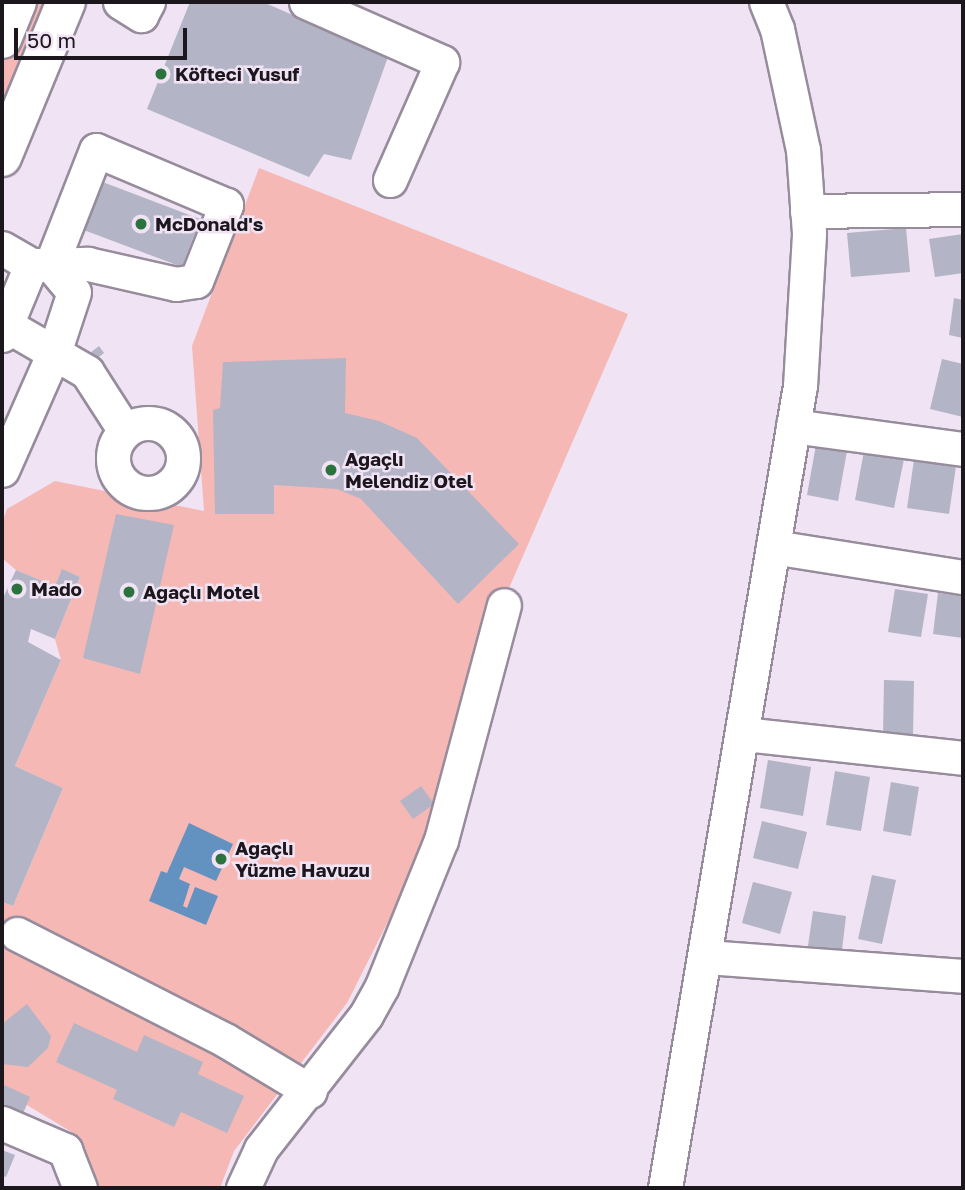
<!DOCTYPE html>
<html>
<head>
<meta charset="utf-8">
<style>
  body { margin:0 }
  #map { position:relative; width:965px; height:1190px; overflow:hidden; background:#efe3f4; font-family:"Golos Text",sans-serif }
  div>[style] { position:absolute }
  .green>* { inset:0; background:#f6b8b5 }
  .water>* { inset:0; background:#6392c0 }
  .building>* { inset:0; background:#b3b4c6 }
  .roads { filter:drop-shadow(2px 0 #978c9c) drop-shadow(-2px 0 #978c9c) drop-shadow(0 2px #978c9c) drop-shadow(0 -2px #978c9c) }
  .minor>* { height:33px; margin:-16.5px; padding:0 16.5px; transform-origin:16.5px; border-radius:16.5px; background:#fff }
  .minor>.ring { margin:-16.5px; padding:0; box-sizing:content-box; background:none; border:33px solid #fff; border-radius:50% }
  .highway>* { height:38px; margin:-19px; padding:0 19px; transform-origin:19px; border-radius:19px; background:#fff }
  .dots>* { width:19px; height:19px; translate:-50% -50%; box-sizing:border-box; border:4px solid #efe3f4; border-radius:50% }
  span { translate:-50% -50%; white-space:nowrap; text-align:center; line-height:1.15; -webkit-text-stroke:5px #efe3f4; paint-order:stroke }
  .poi-label { font-size:19px; color:#1b171d; font-weight:700 }
  .left { translate:0 -50%; text-align:left }
  .frame { position:absolute; inset:0; border:4px solid #1b171d; pointer-events:none }
  .scale { position:absolute; left:14px; top:28px; width:173px; height:32px; box-sizing:border-box; border:4px solid #1b171d; border-top:0; padding-left:9px; font-size:21px; line-height:24px; white-space:nowrap; color:#1b171d; -webkit-text-stroke:5px #efe3f4; paint-order:stroke }
</style>
</head>
<body>
<div id="map">
  <div class="green">
    <i style="clip-path:polygon(26px 2px,48px 2px,2px 110px,2px 59px)"></i>
    <i style="clip-path:polygon(259px 168px,628px 314px,487px 639px,437px 824px,347px 1003px,234px 1151px,220px 1188px,94px 1188px,80px 1137px,2px 1090px,2px 902px,13px 906px,63px 788px,15px 766px,61px 660px,55px 639px,80px 577px,62px 570px,55px 586px,16px 570px,2px 558px,2px 523px,7px 509px,55px 481px,204px 511px,192px 346px)"></i>
  </div>
  <div class="water">
    <i style="clip-path:polygon(189px 823px,233px 844px,216px 881px,184px 867px,179px 879px,190px 884px,183px 906px,187px 908px,195px 887px,218px 896px,206px 925px,149px 901px,161px 871px,167px 873px)"></i>
  </div>
  <div class="building">
    <i style="clip-path:polygon(190px 2px,263px 2px,388px 57px,351px 160px,324px 154px,309px 177px,147px 109px)"></i>
    <i style="clip-path:polygon(100px 181px,200px 219px,182px 267px,81px 229px)"></i>
    <i style="clip-path:polygon(906px 228px,910px 272px,851px 277px,847px 233px)"></i>
    <i style="clip-path:polygon(963px 234px,963px 273px,935px 277px,929px 239px)"></i>
    <i style="clip-path:polygon(954px 298px,963px 300px,963px 338px,949px 335px)"></i>
    <i style="clip-path:polygon(99px 346px,104px 353px,95px 360px,90px 353px)"></i>
    <i style="clip-path:polygon(346px 358px,345px 413px,379px 421px,417px 438px,519px 544px,458px 604px,361px 499px,337px 489px,274px 485px,274px 514px,215px 514px,213px 410px,220px 408px,223px 362px)"></i>
    <i style="clip-path:polygon(942px 359px,963px 364px,963px 417px,930px 409px)"></i>
    <i style="clip-path:polygon(816px 445px,847px 451px,838px 501px,807px 495px)"></i>
    <i style="clip-path:polygon(864px 451px,904px 459px,894px 508px,855px 500px)"></i>
    <i style="clip-path:polygon(914px 460px,956px 466px,949px 514px,907px 508px)"></i>
    <i style="clip-path:polygon(116px 514px,174px 525px,140px 674px,83px 658px)"></i>
    <i style="clip-path:polygon(62px 569px,80px 577px,55px 639px,31px 629px,28px 642px,61px 660px,15px 766px,63px 788px,13px 906px,2px 902px,2px 600px,16px 570px,55px 586px)"></i>
    <i style="clip-path:polygon(895px 589px,928px 594px,921px 637px,888px 632px)"></i>
    <i style="clip-path:polygon(938px 593px,963px 596px,963px 638px,933px 634px)"></i>
    <i style="clip-path:polygon(884px 680px,914px 681px,913px 737px,883px 736px)"></i>
    <i style="clip-path:polygon(768px 760px,811px 767px,803px 816px,760px 808px)"></i>
    <i style="clip-path:polygon(835px 771px,870px 777px,861px 831px,826px 825px)"></i>
    <i style="clip-path:polygon(891px 782px,919px 787px,911px 836px,883px 831px)"></i>
    <i style="clip-path:polygon(421px 786px,434px 804px,413px 819px,400px 801px)"></i>
    <i style="clip-path:polygon(762px 821px,807px 832px,798px 869px,753px 858px)"></i>
    <i style="clip-path:polygon(872px 875px,896px 880px,882px 944px,858px 939px)"></i>
    <i style="clip-path:polygon(753px 882px,792px 892px,780px 934px,742px 923px)"></i>
    <i style="clip-path:polygon(813px 911px,846px 916px,842px 950px,808px 946px)"></i>
    <i style="clip-path:polygon(27px 1004px,51px 1036px,48px 1048px,28px 1067px,2px 1064px,2px 1024px)"></i>
    <i style="clip-path:polygon(74px 1023px,137px 1052px,144px 1035px,203px 1062px,198px 1074px,244px 1096px,227px 1133px,181px 1112px,174px 1127px,113px 1099px,117px 1090px,56px 1062px)"></i>
    <i style="clip-path:polygon(2px 1084px,30px 1097px,22px 1116px,2px 1106px)"></i>
    <i style="clip-path:polygon(2px 1150px,15px 1155px,6px 1177px,2px 1176px)"></i>
  </div>
  <div class="roads">
    <div class="minor">
      <i style="left:120px;top:2px;width:25px;rotate:32deg"></i>
      <i style="left:141px;top:15px;width:15px;rotate:-62deg"></i>
      <i style="left:306px;top:2px;width:149px;rotate:23.8deg"></i>
      <i style="left:442px;top:62px;width:129px;rotate:113.8deg"></i>
      <i style="left:807px;top:211px;width:156px;rotate:-0.7deg"></i>
      <i style="left:2px;top:248px;width:34px;rotate:30deg"></i>
      <i style="left:31px;top:265px;width:20px"></i>
      <i style="left:51px;top:265px;width:37px;rotate:-2deg"></i>
      <i style="left:88px;top:264px;width:90px;rotate:12.8deg"></i>
      <i style="left:176px;top:284px;width:20px;rotate:-9deg"></i>
      <i style="left:196px;top:281px;width:82px;rotate:-68.5deg"></i>
      <i style="left:226px;top:205px;width:141px;rotate:-157.1deg"></i>
      <i style="left:96px;top:150px;width:123px;rotate:111.4deg"></i>
      <i style="left:51px;top:265px;width:35px;rotate:50deg"></i>
      <i style="left:74px;top:292px;width:61px;rotate:108.1deg"></i>
      <i style="left:55px;top:350px;width:131px;rotate:113.8deg"></i>
      <i style="left:6px;top:325px;width:94px;rotate:30.1deg"></i>
      <i style="left:87px;top:372px;width:70px;rotate:57.2deg"></i>
      <i style="left:2px;top:335px;width:76px;rotate:-67.5deg"></i>
      <i class="ring" style="left:113px;top:423px;width:37px;height:37px"></i>
      <i style="left:793px;top:426px;width:172px;rotate:7.7deg"></i>
      <i style="left:773px;top:547px;width:192px;rotate:9deg"></i>
      <i style="left:743px;top:734px;width:221px;rotate:6.2deg"></i>
      <i style="left:17px;top:934px;width:233px;rotate:27deg"></i>
      <i style="left:225px;top:1040px;width:99px;rotate:31deg"></i>
      <i style="left:706px;top:957px;width:258px;rotate:4.2deg"></i>
      <i style="left:2px;top:1123px;width:69px;rotate:23.2deg"></i>
      <i style="left:65px;top:1150px;width:41px;rotate:68.5deg"></i>
      <i style="left:243px;top:1188px;width:43px;rotate:-65.2deg"></i>
      <i style="left:261px;top:1149px;width:170px;rotate:-51.9deg"></i>
      <i style="left:366px;top:1015px;width:33px;rotate:-61deg"></i>
      <i style="left:382px;top:986px;width:157px;rotate:-68deg"></i>
      <i style="left:441px;top:840px;width:243px;rotate:-75deg"></i>
      <i style="left:665px;top:1188px;width:813px;rotate:-80.45deg"></i>
      <i style="left:800px;top:386px;width:153px;rotate:-86.6deg"></i>
      <i style="left:809px;top:233px;width:83px;rotate:-94.1deg"></i>
      <i style="left:803px;top:150px;width:124px;rotate:-102.1deg"></i>
      <i style="left:777px;top:29px;width:29px;rotate:-112deg"></i>
    </div>
    <div class="highway">
      <i style="left:2px;top:39px;width:40px;rotate:-68deg"></i>
      <i style="left:2px;top:157px;width:168px;rotate:-67.6deg"></i>
    </div>
  </div>
  <div class="dots">
    <i style="left:161px;top:74px;background:#2c723e"></i>
    <i style="left:141px;top:224px;background:#2c723e"></i>
    <i style="left:331px;top:470px;background:#2c723e"></i>
    <i style="left:17px;top:589px;background:#2c723e"></i>
    <i style="left:129px;top:592px;background:#2c723e"></i>
    <i style="left:221px;top:859px;background:#2c723e"></i>
  </div>
  <div class="poi-label">
    <span class="left" style="left:175px;top:74px">Köfteci Yusuf</span>
    <span class="left" style="left:155px;top:224px">McDonald's</span>
    <span class="left" style="left:345px;top:470px">Ağaçlı<br>Melendiz Otel</span>
    <span class="left" style="left:31px;top:589px">Mado</span>
    <span class="left" style="left:143px;top:592px">Ağaçlı Motel</span>
    <span class="left" style="left:235px;top:859px">Ağaçlı<br>Yüzme Havuzu</span>
  </div>
  <div class="frame"></div>
  <div class="scale">50 m</div>
</div>
</body>
</html>
